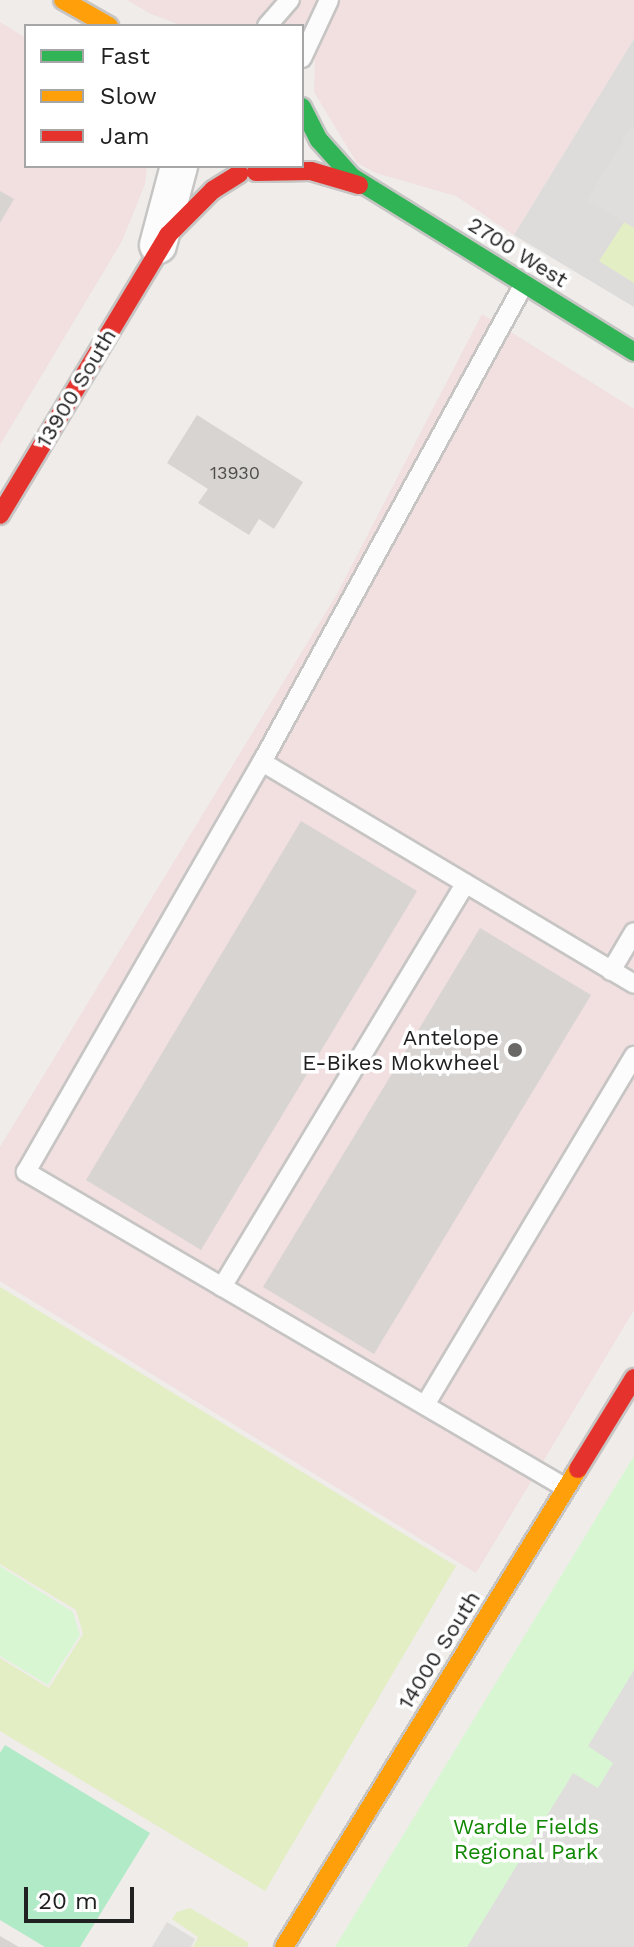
<!DOCTYPE html>
<html>
<head>
<meta charset="utf-8">
<style>
  body { margin:0 }
  #map { position:relative; width:634px; height:1947px; overflow:hidden; background:#efece9; font-family:"Work Sans",sans-serif }
  div>[style] { position:absolute }
  .commercial>* { inset:0; background:#f2dfe0 }
  .religious>* { inset:0; background:#dddcdb }
  .grass>* { inset:0; background:#e3eec5 }
  .park>* { inset:0; background:#d9f6d3 }
  .pitch>* { inset:0; background:#b0eac7 }
  .parking>* { inset:0; background:#dfdedd }
  .building>* { inset:0; background:#d7d4d2 }
  .roads { filter:drop-shadow(2px 0 #c6c5c4) drop-shadow(-2px 0 #c6c5c4) drop-shadow(0 2px #c6c5c4) drop-shadow(0 -2px #c6c5c4) }
  .lane>* { height:18px; margin:-9px; padding:0 9px; transform-origin:9px; border-radius:9px; background:#fdfcfc }
  .street>* { height:36px; margin:-18px; padding:0 18px; transform-origin:18px; border-radius:18px; background:#fdfcfc }
  .fast>* { height:18px; margin:-9px; padding:0 9px; transform-origin:9px; border-radius:9px; background:#30b455 }
  .slow>* { height:18px; margin:-9px; padding:0 9px; transform-origin:9px; border-radius:9px; background:#ff9f0a }
  .jam>* { height:18px; margin:-9px; padding:0 9px; transform-origin:9px; border-radius:9px; background:#e5322d }
  .dots>* { width:22px; height:22px; translate:-50% -50%; box-sizing:border-box; border:4px solid #fff; border-radius:50% }
  span { translate:-50% -50%; white-space:nowrap; text-align:center; line-height:1.15; -webkit-text-stroke:7px #fff; paint-order:stroke }
  .number-label { font-size:18px; color:#4e4e4d }
  .number-label span { -webkit-text-stroke-width:0 }
  .street-label { font-size:22px; color:#212121 }
  .poi-label { font-size:22px; color:#212121 }
  .right { translate:-100% -50%; text-align:right }
  .park-label { font-size:22px; color:#108702 }
  .legend { position:absolute; left:24px; top:24px; width:280px; height:144px; box-sizing:border-box; background:#fff; border:2px solid #a6a6a6; margin:0; padding:10px 14px; list-style:none; font-size:24px; color:#212121 }
  .legend li { display:flex; align-items:center; gap:16px; height:40px }
  .legend b { width:40px; border:2px solid #a6a6a6 }
  .scale { position:absolute; left:24px; top:1887px; width:110px; height:36px; box-sizing:border-box; border:4px solid #212121; border-top:0; padding-left:10px; font-size:24px; line-height:28px; white-space:nowrap; color:#212121; -webkit-text-stroke:6px #fff; paint-order:stroke }
</style>
</head>
<body>
<div id="map">
  <div class="commercial">
    <i style="clip-path:polygon(127px 0,634px 0,634px 39px,514px 235px,456px 196px,376px 173px,357px 163px,314px 92px,315px 61px,302px 54px,302px 26px,178px 24px,149px 13px)"></i>
    <i style="clip-path:polygon(0 22px,26px 38px,26px 166px,147px 166px,145px 184px,122px 241px,0 445px)"></i>
    <i style="clip-path:polygon(482px 314px,634px 409px,634px 1310px,476px 1573px,0 1281px,0 1147px,337px 594px)"></i>
  </div>
  <div class="religious">
    <i style="clip-path:polygon(634px 39px,634px 307px,514px 235px)"></i>
  </div>
  <div class="grass">
    <i style="clip-path:polygon(634px 207px,634px 283px,599px 261px)"></i>
    <i style="clip-path:polygon(0 1287px,456px 1566px,265px 1891px,0 1731px,0 1658px,49px 1688px,83px 1634px,76px 1610px,0 1564px)"></i>
    <i style="clip-path:polygon(190px 1908px,249px 1943px,247px 1947px,193px 1947px,198px 1937px,172px 1919px,177px 1912px)"></i>
  </div>
  <div class="park">
    <i style="clip-path:polygon(634px 1456px,634px 1947px,335px 1947px)"></i>
    <i style="clip-path:polygon(0 1566px,73px 1612px,80px 1635px,48px 1685px,0 1656px)"></i>
  </div>
  <div class="pitch">
    <i style="clip-path:polygon(5px 1745px,150px 1833px,80px 1947px,45px 1947px,0 1920px,0 1753px)"></i>
  </div>
  <div class="parking">
    <i style="clip-path:polygon(634px 123px,634px 228px,587px 200px)"></i>
    <i style="clip-path:polygon(634px 1670px,634px 1947px,467px 1947px,573px 1773px,598px 1788px,613px 1763px,588px 1746px)"></i>
    <i style="clip-path:polygon(167px 1922px,195px 1939px,191px 1947px,152px 1947px)"></i>
  </div>
  <div class="building">
    <i style="clip-path:polygon(0 191px,14px 199px,0 223px)"></i>
    <i style="clip-path:polygon(197px 415px,303px 482px,274px 529px,259px 519px,249px 535px,198px 503px,208px 489px,167px 463px)"></i>
    <i style="clip-path:polygon(301px 821px,417px 891px,201px 1250px,86px 1180px)"></i>
    <i style="clip-path:polygon(480px 928px,591px 995px,374px 1354px,263px 1287px)"></i>
    <i style="clip-path:polygon(0 1936px,19px 1947px,0 1947px)"></i>
  </div>
  <div class="roads">
    <div class="lane">
      <i style="left:267px;top:26px;width:35px;rotate:-49deg"></i>
      <i style="left:302px;top:58px;width:64px;rotate:-65deg"></i>
      <i style="left:262px;top:762px;width:545px;rotate:-61.27deg"></i>
      <i style="left:611px;top:971px;width:45px;rotate:-59.5deg"></i>
      <i style="left:222px;top:1287px;width:471px;rotate:-58.9deg"></i>
      <i style="left:425px;top:1405px;width:407px;rotate:-59.1deg"></i>
      <i style="left:566px;top:1488px;width:626px;rotate:-149.66deg"></i>
      <i style="left:26px;top:1172px;width:473px;rotate:-60.1deg"></i>
      <i style="left:262px;top:762px;width:433px;rotate:30.8deg"></i>
    </div>
    <div class="street">
      <i style="left:158px;top:245px;width:82px;rotate:-75.1deg"></i>
    </div>
    <div class="fast">
      <i style="left:302px;top:107px;width:37px;rotate:63deg"></i>
      <i style="left:319px;top:140px;width:50px;rotate:48.3deg"></i>
      <i style="left:352px;top:177px;width:332px;rotate:31.8deg"></i>
    </div>
    <div class="slow">
      <i style="left:63px;top:0;width:53px;rotate:29.5deg"></i>
      <i style="left:284px;top:1947px;width:561px;rotate:-58.41deg"></i>
    </div>
    <div class="jam">
      <i style="left:256px;top:172px;width:55px;rotate:-1deg"></i>
      <i style="left:311px;top:171px;width:50px;rotate:16.3deg"></i>
      <i style="left:0;top:515px;width:327px;rotate:-59deg"></i>
      <i style="left:168px;top:235px;width:64px;rotate:-45deg"></i>
      <i style="left:213px;top:190px;width:31px;rotate:-32deg"></i>
      <i style="left:578px;top:1469px;width:107px;rotate:-58.4deg"></i>
    </div>
  </div>
  <div class="dots">
    <i style="left:515px;top:1050px;background:#696867"></i>
  </div>
  <div class="number-label">
    <span style="left:235px;top:473px">13930</span>
  </div>
  <div class="street-label">
    <span style="left:518px;top:252px;rotate:32deg">2700 West</span>
    <span style="left:76px;top:388px;rotate:-59deg">13900 South</span>
    <span style="left:439px;top:1650px;rotate:-58deg">14000 South</span>
  </div>
  <div class="poi-label">
    <span class="right" style="left:499px;top:1050px">Antelope<br>E-Bikes Mokwheel</span>
  </div>
  <div class="park-label">
    <span style="left:526px;top:1839px">Wardle Fields<br>Regional Park</span>
  </div>
  <ul class="legend">
  <li><b style="height:10px;background:#30b455"></b>Fast</li>
  <li><b style="height:10px;background:#ff9f0a"></b>Slow</li>
  <li><b style="height:10px;background:#e5322d"></b>Jam</li>
  </ul>
  <div class="scale">20 m</div>
</div>
</body>
</html>
